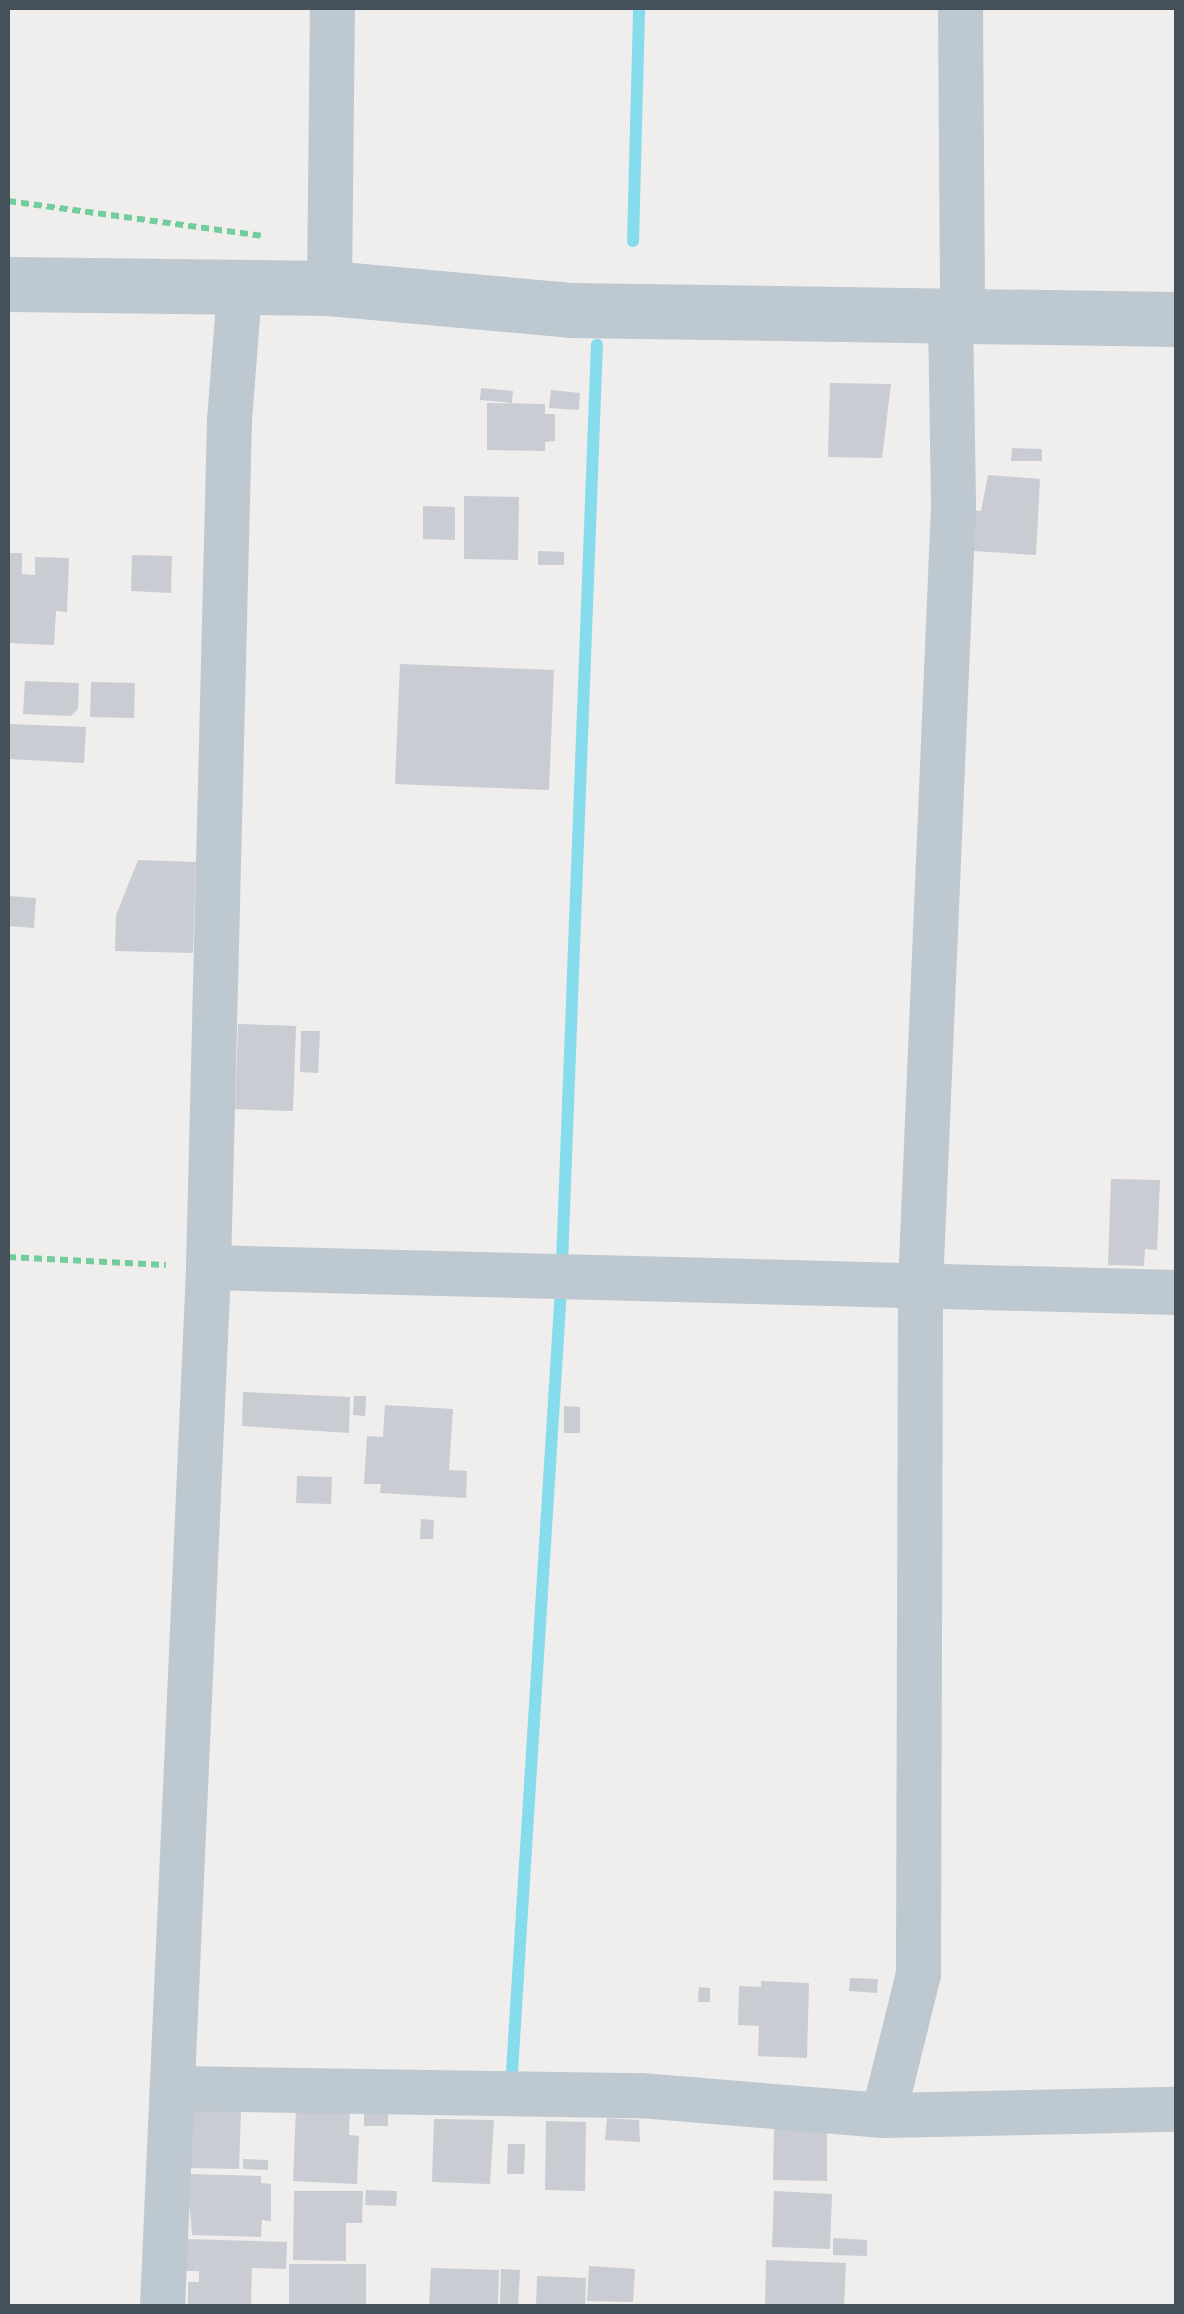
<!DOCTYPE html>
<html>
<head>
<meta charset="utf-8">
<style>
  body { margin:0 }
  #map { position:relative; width:1184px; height:2314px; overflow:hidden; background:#f0eded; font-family:"PT Sans",sans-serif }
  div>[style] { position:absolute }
  .stream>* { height:12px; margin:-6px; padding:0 6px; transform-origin:6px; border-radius:6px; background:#86dced }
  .building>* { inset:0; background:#c9ccd2 }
  .path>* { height:6px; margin-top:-3px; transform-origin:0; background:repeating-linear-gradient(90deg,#71cd9b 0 8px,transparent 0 13px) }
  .minor>* { height:45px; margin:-22.5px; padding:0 22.5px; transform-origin:22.5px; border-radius:22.5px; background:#bdc8d0 }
  .tertiary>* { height:55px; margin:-27.5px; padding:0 27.5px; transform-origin:27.5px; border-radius:27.5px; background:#bdc8d0 }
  span { translate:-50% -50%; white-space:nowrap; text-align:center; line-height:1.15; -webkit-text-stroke:9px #fff; paint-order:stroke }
  .frame { position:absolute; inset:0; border:10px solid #45515a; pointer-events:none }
</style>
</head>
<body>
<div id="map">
  <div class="stream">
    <i style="left:633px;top:241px;width:233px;rotate:-88.5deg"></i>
    <i style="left:511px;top:2088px;width:801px;rotate:-86.42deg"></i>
    <i style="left:561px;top:1289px;width:945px;rotate:-87.82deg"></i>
  </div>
  <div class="building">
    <i style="clip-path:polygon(830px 383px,891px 384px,882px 458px,828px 457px)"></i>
    <i style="clip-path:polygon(481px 388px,513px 391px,512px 403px,480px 400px)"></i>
    <i style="clip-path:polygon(551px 390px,580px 393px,579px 410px,549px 408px)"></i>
    <i style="clip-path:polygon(487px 403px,545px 404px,545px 414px,555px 414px,555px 441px,545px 442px,545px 451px,487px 450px)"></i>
    <i style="clip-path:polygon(1012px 448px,1042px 449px,1042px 461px,1011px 461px)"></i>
    <i style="clip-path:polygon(988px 475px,1040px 479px,1036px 555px,957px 550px,959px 509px,981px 511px)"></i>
    <i style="clip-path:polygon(464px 496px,519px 497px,518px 560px,464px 559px)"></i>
    <i style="clip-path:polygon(423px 506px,455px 507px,455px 540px,423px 539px)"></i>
    <i style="clip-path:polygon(538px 551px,564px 552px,564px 565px,538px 565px)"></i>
    <i style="clip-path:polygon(8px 553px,22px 553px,22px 574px,35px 575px,35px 557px,69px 558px,67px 612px,56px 611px,54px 645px,8px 643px)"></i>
    <i style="clip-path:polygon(132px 555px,172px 556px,171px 593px,131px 591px)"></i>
    <i style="clip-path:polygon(400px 664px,554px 670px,549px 790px,395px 784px)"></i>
    <i style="clip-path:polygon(25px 681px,79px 683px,78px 709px,71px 716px,23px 714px)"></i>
    <i style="clip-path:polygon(91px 682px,135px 683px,134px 718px,90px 717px)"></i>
    <i style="clip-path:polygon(8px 724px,86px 727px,84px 763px,8px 759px)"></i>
    <i style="clip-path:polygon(138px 860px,196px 862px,193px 953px,115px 951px,116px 915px)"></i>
    <i style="clip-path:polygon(8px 896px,36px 898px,34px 928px,8px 926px)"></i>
    <i style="clip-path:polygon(238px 1024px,296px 1026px,293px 1111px,235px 1109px)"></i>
    <i style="clip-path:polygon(301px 1031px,320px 1031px,318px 1073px,300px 1072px)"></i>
    <i style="clip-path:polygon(1111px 1179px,1160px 1180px,1157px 1250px,1145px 1249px,1144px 1266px,1108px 1265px)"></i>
    <i style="clip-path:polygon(243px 1392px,350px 1397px,349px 1433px,242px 1426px)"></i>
    <i style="clip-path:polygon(354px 1396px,366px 1396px,365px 1416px,353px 1415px)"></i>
    <i style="clip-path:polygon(385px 1405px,453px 1409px,449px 1470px,467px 1471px,466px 1498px,380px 1493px,381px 1484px,364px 1484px,367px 1436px,383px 1437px)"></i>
    <i style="clip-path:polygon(564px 1406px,580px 1407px,580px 1433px,564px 1433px)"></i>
    <i style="clip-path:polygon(297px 1476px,332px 1477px,331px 1504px,296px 1503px)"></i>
    <i style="clip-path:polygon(421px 1519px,434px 1520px,433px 1539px,420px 1539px)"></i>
    <i style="clip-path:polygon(850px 1978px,878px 1979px,877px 1993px,849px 1991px)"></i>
    <i style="clip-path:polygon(761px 1981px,809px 1983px,807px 2058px,758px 2056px,759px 2026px,738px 2025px,739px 1986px,761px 1987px)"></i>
    <i style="clip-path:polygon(699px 1987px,710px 1988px,710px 2002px,698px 2002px)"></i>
    <i style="clip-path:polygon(296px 2108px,350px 2109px,349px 2135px,359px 2136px,357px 2184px,293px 2181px)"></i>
    <i style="clip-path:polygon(191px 2110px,241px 2111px,239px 2169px,190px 2168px)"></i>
    <i style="clip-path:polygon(364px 2111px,388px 2111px,388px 2126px,364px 2126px)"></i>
    <i style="clip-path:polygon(607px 2118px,639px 2120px,640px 2142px,605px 2140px)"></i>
    <i style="clip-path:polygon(434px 2119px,494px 2120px,490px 2184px,432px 2182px)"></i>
    <i style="clip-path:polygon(546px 2121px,586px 2122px,585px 2191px,545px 2190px)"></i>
    <i style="clip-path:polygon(774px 2128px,827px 2129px,827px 2181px,773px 2180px)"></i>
    <i style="clip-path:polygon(508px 2144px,525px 2144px,524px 2174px,507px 2174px)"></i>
    <i style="clip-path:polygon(243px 2159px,268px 2160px,268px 2170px,243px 2169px)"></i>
    <i style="clip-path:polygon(187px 2174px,261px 2176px,261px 2183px,271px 2184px,271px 2221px,262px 2220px,261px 2237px,192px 2235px)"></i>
    <i style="clip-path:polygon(366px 2190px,397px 2191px,396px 2206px,365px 2205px)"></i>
    <i style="clip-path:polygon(294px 2191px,363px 2191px,362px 2223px,346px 2223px,346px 2261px,293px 2260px)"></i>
    <i style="clip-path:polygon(774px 2191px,832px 2194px,830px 2249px,772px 2247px)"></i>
    <i style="clip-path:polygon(833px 2238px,867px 2240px,867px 2256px,833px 2255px)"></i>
    <i style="clip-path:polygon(183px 2239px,287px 2242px,286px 2269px,252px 2268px,251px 2306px,188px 2306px,188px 2282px,199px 2282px,199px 2271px,183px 2271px)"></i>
    <i style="clip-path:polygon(766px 2260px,846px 2263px,844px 2306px,765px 2306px)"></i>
    <i style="clip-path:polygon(289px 2264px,366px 2264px,366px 2306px,289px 2306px)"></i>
    <i style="clip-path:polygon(589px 2266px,635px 2269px,633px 2302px,587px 2301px)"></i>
    <i style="clip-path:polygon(431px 2268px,499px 2270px,498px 2306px,429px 2306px)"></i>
    <i style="clip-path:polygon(501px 2269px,520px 2270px,518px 2305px,500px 2304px)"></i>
    <i style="clip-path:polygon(537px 2276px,586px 2278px,585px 2306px,536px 2306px)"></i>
  </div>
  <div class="path">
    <i style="left:8px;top:201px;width:258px;rotate:7.8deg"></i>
    <i style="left:8px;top:1257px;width:158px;rotate:2.9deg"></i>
  </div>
  <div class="minor">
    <i style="left:960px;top:8px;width:306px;rotate:89.6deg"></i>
    <i style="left:329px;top:288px;width:280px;rotate:-89.4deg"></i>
    <i style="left:208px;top:1267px;width:968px;rotate:1.48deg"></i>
    <i style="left:176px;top:2088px;width:464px;rotate:0.9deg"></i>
    <i style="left:640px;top:2095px;width:244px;rotate:4.7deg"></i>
    <i style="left:883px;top:2115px;width:293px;rotate:-1.2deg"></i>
    <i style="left:883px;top:2115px;width:145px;rotate:-76.1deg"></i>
    <i style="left:918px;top:1974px;width:688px;rotate:-89.83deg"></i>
    <i style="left:920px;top:1286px;width:783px;rotate:-87.58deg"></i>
    <i style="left:953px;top:504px;width:190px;rotate:-90.9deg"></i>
    <i style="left:162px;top:2306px;width:1040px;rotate:-87.46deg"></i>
    <i style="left:208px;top:1267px;width:847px;rotate:-88.58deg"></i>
    <i style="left:229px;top:420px;width:131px;rotate:-85.6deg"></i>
  </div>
  <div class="tertiary">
    <i style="left:8px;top:284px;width:321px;rotate:0.7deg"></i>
    <i style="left:329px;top:288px;width:242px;rotate:5.2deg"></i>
    <i style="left:570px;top:310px;width:606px;rotate:0.85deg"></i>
  </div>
  <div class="frame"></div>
</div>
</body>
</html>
